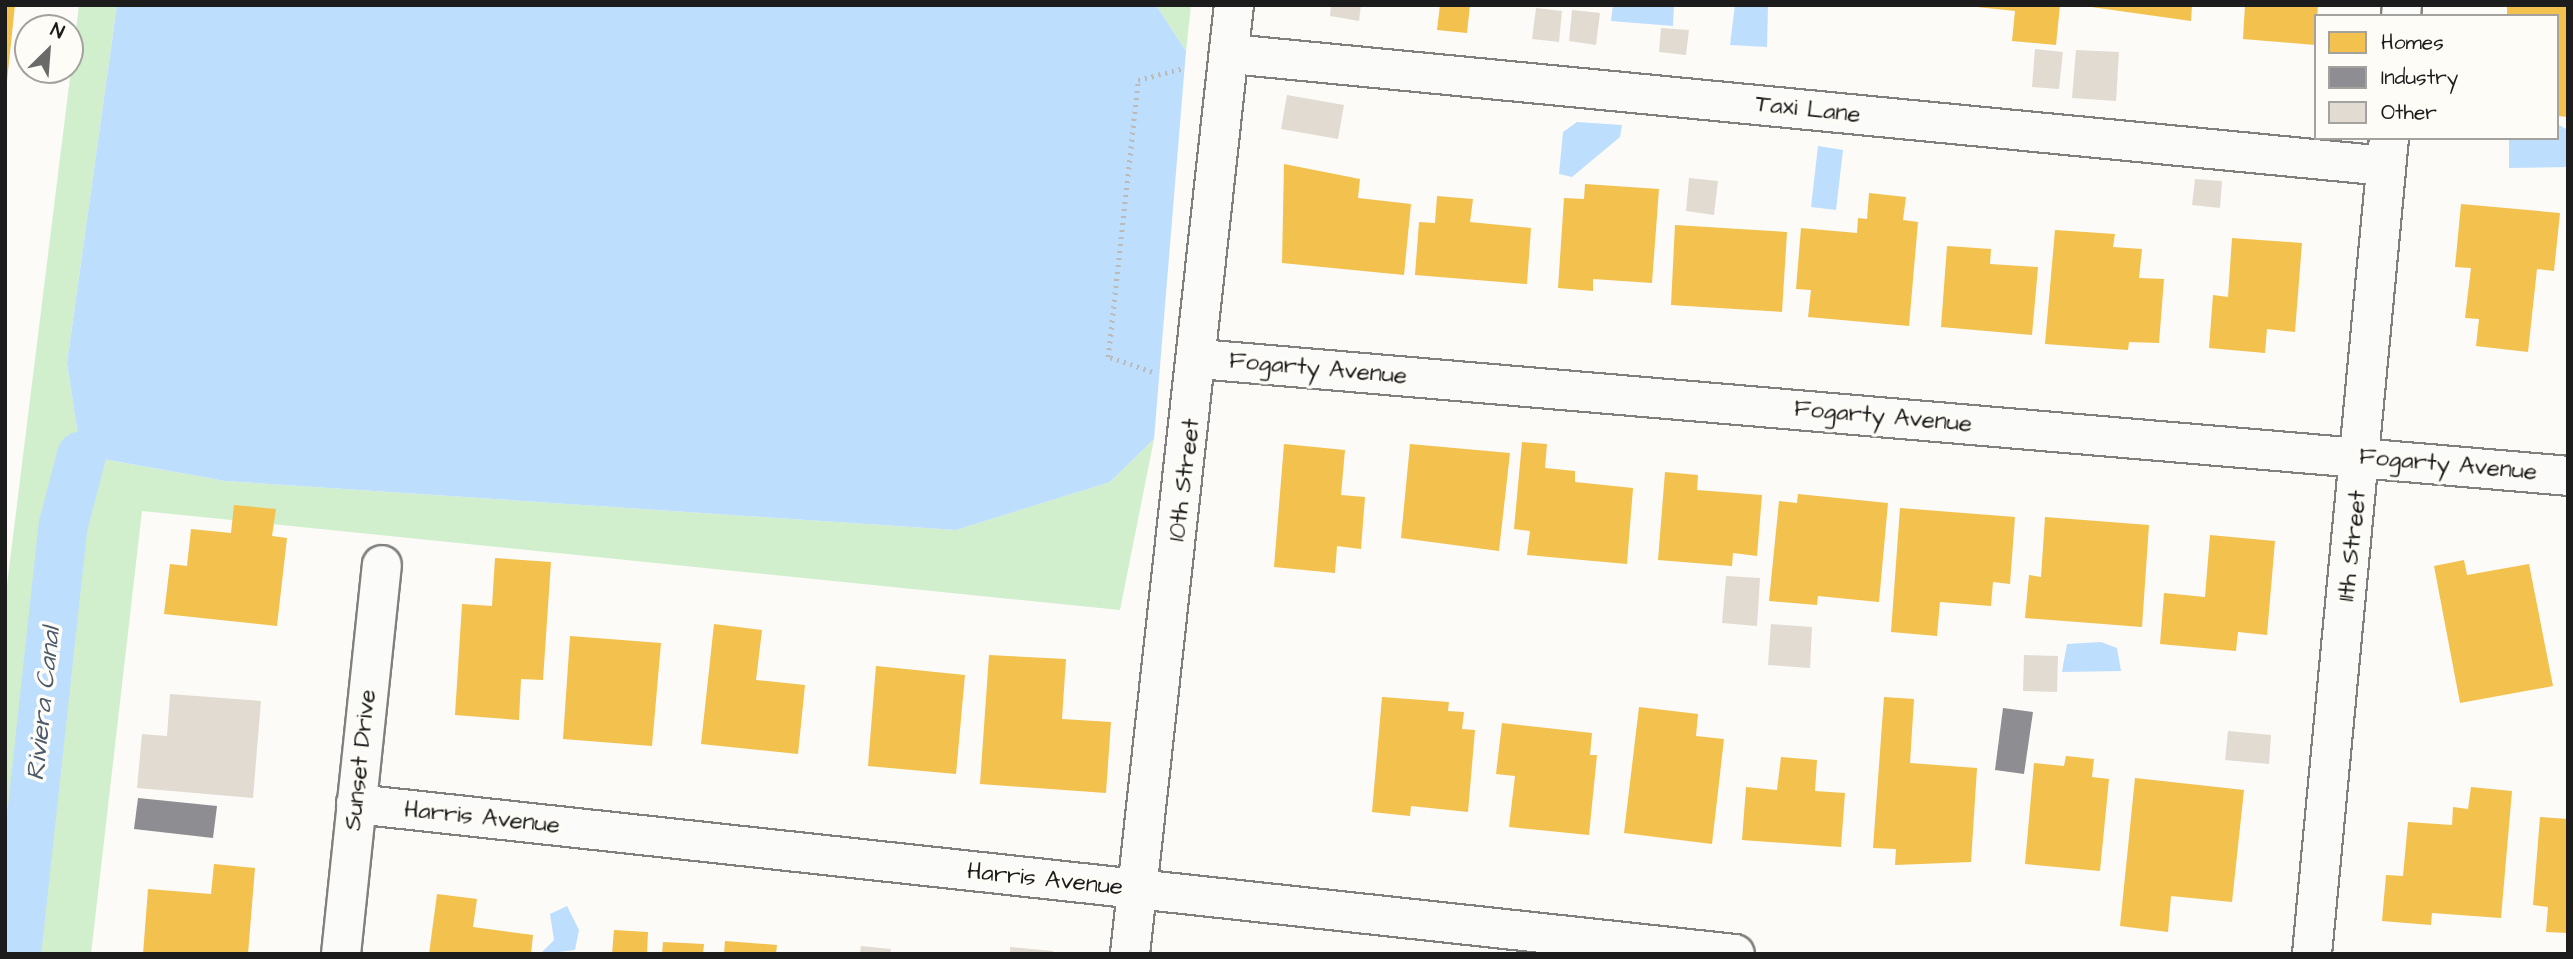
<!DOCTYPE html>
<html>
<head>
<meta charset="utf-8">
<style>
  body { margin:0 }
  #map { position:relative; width:2573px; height:959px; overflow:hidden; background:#fcfbf8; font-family:"Architects Daughter",sans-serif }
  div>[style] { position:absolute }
  .green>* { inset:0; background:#d1efcd }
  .water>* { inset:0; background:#bedefd }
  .homes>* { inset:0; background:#f2c14e }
  .industry>* { inset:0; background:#8d8d92 }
  .canal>* { height:49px; margin:-24.5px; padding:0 24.5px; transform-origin:24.5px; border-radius:24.5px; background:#bedefd }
  .building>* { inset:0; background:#e2dbd1 }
  .path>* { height:4.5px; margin-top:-2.25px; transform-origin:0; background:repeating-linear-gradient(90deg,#bbbab8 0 2px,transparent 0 7px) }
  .roads { filter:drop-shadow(2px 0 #81807f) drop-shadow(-2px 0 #81807f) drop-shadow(0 2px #81807f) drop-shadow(0 -2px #81807f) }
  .minor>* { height:38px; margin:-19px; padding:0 19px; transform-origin:19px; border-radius:19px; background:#fbfbf9 }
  span { translate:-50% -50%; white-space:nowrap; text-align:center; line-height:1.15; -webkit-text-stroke:7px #fdfcf7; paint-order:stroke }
  .street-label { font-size:24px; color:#1c1c1c }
  .water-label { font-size:26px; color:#4c5b6b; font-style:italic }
  .frame { position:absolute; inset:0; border:7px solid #1c1c1c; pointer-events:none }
  .legend { position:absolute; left:2314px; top:14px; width:245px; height:126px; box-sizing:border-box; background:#fdfcf7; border:2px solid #a3a29f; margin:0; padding:9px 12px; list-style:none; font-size:21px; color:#1c1c1c }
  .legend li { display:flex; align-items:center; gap:14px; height:35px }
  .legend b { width:35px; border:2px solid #a3a29f }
  .north { position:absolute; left:14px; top:14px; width:70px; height:70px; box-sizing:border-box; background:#fdfcf7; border:2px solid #a3a29f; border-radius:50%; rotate:25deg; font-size:19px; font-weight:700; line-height:28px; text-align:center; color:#1c1c1c }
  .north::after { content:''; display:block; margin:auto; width:24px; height:32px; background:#6a6a69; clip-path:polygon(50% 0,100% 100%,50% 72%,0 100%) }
</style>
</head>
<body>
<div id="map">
  <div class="green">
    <i style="clip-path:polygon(79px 5px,117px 5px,67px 363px,81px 455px,225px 481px,956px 530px,1110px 482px,1154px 439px,1120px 610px,142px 511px,91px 954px,5px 954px,5px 601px)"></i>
    <i style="clip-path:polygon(1156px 5px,1191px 5px,1186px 51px)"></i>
  </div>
  <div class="water">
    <i style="clip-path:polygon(117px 5px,1156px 5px,1186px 51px,1154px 439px,1110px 482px,956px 530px,225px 481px,81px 455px,67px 363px)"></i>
    <i style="clip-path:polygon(1613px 5px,1674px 5px,1673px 26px,1611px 21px)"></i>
    <i style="clip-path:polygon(1735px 5px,1768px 5px,1767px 47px,1730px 45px)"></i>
    <i style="clip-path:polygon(1577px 122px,1622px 125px,1620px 137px,1572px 177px,1559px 174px,1563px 132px)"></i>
    <i style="clip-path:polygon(2559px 125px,2568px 130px,2568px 167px,2509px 168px,2509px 138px,2557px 138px)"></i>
    <i style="clip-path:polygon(1818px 146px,1843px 150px,1836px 210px,1811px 207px)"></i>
    <i style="clip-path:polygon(2101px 642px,2117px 648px,2121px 671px,2062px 672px,2067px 644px)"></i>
    <i style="clip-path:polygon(567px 906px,579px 930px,575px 950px,540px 954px,554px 940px,550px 914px)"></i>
  </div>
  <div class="homes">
    <i style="clip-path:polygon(5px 5px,15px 5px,7px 81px,5px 80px)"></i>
    <i style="clip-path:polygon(1440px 5px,1470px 5px,1467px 33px,1437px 30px)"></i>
    <i style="clip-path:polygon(2060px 5px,2056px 45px,2012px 41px,2015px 11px,1977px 7px)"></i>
    <i style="clip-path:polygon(2077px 5px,2192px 5px,2191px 21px)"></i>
    <i style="clip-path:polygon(2245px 5px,2318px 5px,2315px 45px,2243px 39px)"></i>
    <i style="clip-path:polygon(2507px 5px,2568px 5px,2568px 117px,2557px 116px,2557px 16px,2507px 16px)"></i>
    <i style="clip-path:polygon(1284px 164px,1360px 179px,1358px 198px,1411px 204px,1404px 275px,1282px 263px)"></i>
    <i style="clip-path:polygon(1585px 184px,1659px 189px,1652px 283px,1593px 279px,1593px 291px,1558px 288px,1564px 198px,1584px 199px)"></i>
    <i style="clip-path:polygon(1869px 193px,1906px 197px,1903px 220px,1918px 222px,1909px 326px,1808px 317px,1811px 290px,1796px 289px,1801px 228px,1857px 233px,1858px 218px,1867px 219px)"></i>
    <i style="clip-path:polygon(1437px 196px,1473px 199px,1470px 222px,1531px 228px,1527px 284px,1415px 275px,1419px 222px,1435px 223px)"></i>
    <i style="clip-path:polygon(2461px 204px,2560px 213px,2554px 271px,2537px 269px,2528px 352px,2476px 346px,2479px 319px,2465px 318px,2471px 268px,2455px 267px)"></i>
    <i style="clip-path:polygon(1675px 225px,1787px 232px,1782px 312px,1671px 305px)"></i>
    <i style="clip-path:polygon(2055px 230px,2115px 234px,2113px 247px,2142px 249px,2139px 278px,2164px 279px,2159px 343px,2129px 342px,2128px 350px,2045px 344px)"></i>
    <i style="clip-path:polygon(2232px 238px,2302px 243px,2295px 332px,2267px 329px,2265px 353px,2209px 348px,2213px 295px,2228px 297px)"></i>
    <i style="clip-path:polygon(1947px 246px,1991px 249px,1990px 264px,2038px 267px,2032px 335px,1941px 327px)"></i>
    <i style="clip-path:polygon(1522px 442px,1547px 444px,1545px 468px,1575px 471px,1575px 482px,1633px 488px,1627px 564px,1527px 555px,1530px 531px,1514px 529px)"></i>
    <i style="clip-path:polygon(1284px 444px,1345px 450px,1341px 495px,1365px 497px,1361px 549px,1337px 546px,1335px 573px,1274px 567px)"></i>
    <i style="clip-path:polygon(1410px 444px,1510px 453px,1499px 551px,1401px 538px)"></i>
    <i style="clip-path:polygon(1665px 472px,1698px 475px,1697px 490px,1762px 495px,1757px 556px,1733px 553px,1732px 566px,1658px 560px)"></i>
    <i style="clip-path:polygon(1798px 494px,1888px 503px,1879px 602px,1818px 596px,1817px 605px,1769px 601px,1779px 501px,1797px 503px)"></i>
    <i style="clip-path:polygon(234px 505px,276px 509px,272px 536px,287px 538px,277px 626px,164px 614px,170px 564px,187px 566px,191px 529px,231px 533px)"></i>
    <i style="clip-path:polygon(1900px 508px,2015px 517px,2010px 584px,1993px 582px,1991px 606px,1940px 602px,1937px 636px,1891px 632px)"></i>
    <i style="clip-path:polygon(2045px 517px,2149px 525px,2142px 627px,2025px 618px,2029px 575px,2041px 577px)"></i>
    <i style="clip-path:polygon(2210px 535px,2275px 541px,2267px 635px,2238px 632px,2236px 651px,2160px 644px,2164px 593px,2205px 597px)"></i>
    <i style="clip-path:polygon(495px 558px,551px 562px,543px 680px,521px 679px,519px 720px,455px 715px,462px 604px,492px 606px)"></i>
    <i style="clip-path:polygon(2464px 560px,2467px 575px,2529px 564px,2553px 686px,2460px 703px,2434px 566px)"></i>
    <i style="clip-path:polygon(714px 624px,762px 630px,756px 680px,805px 685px,798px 754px,701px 744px)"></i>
    <i style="clip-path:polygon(570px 636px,661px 643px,652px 746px,563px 739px)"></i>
    <i style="clip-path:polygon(989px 655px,1066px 659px,1062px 719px,1111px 722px,1106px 793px,980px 784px)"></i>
    <i style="clip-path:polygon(876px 666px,965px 675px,956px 774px,868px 766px)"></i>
    <i style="clip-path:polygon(1382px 697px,1449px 702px,1448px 711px,1464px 712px,1462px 729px,1475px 730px,1468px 812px,1411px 806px,1410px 816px,1372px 812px)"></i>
    <i style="clip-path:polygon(1884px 697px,1914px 699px,1910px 763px,1977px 768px,1971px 862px,1895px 865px,1896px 849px,1873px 848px)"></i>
    <i style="clip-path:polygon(1639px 707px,1698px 714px,1696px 736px,1724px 739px,1712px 844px,1624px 833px)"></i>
    <i style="clip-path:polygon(1502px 723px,1592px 733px,1590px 755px,1597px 755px,1589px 835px,1509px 827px,1515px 776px,1496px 774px)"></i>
    <i style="clip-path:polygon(2066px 756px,2094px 759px,2092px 777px,2109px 779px,2100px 871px,2025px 864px,2034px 763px,2064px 766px)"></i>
    <i style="clip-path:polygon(1781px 757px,1817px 760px,1815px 791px,1845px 793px,1841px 847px,1742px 840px,1746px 787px,1777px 790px)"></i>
    <i style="clip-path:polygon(2135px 778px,2244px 790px,2232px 902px,2171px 896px,2168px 932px,2120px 926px)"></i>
    <i style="clip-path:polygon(2471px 787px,2512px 791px,2501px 918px,2432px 913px,2431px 925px,2382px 921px,2386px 875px,2403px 876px,2408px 822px,2452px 825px,2453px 807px,2468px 809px)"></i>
    <i style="clip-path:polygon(2540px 817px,2568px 819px,2568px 933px,2546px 932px,2548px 907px,2533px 905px)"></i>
    <i style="clip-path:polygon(214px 864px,255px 868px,248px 954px,143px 954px,148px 889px,211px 894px)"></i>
    <i style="clip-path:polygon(437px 894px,477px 899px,473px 927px,533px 935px,531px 954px,429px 954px)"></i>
    <i style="clip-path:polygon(614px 930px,648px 932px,647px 954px,612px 954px)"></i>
    <i style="clip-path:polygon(725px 941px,777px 945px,776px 954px,724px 954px)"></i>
    <i style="clip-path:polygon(663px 942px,704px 944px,703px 954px,662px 954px)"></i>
  </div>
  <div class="industry">
    <i style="clip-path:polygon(2003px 708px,2033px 712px,2024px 774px,1995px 770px)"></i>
    <i style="clip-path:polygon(138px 798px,217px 806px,213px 838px,134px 829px)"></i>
  </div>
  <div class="canal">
    <i style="left:16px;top:954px;width:433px;rotate:-83.8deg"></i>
    <i style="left:63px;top:524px;width:71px;rotate:-75.4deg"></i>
  </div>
  <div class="building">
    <i style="clip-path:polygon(1331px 5px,1361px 5px,1359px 21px,1330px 16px)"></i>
    <i style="clip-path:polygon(1536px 8px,1562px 11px,1559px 42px,1532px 39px)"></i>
    <i style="clip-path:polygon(1572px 10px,1600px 13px,1596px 45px,1569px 41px)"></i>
    <i style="clip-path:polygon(1661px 28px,1689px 30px,1686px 55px,1659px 52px)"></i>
    <i style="clip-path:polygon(2035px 49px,2063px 52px,2059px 89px,2032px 87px)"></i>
    <i style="clip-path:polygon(2076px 50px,2119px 52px,2116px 101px,2072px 98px)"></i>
    <i style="clip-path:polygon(1287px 95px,1344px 105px,1338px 139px,1281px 129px)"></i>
    <i style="clip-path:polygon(1689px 178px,1718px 181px,1714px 215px,1686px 211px)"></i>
    <i style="clip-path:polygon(2195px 179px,2222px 181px,2220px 208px,2192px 205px)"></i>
    <i style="clip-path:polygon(1726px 576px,1760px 578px,1757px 626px,1722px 623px)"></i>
    <i style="clip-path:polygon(1771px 624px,1812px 627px,1810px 668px,1768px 665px)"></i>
    <i style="clip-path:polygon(2024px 655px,2058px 656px,2057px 692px,2023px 691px)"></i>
    <i style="clip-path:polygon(170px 694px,261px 701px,253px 798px,137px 788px,142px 734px,167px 736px)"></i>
    <i style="clip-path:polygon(2228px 731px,2271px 735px,2269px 764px,2225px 760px)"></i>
    <i style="clip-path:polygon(861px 946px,891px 949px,890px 954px,860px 954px)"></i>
    <i style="clip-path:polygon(1010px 947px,1053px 951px,1053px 954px,1010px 954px)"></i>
  </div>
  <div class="path">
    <i style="left:1152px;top:372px;width:46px;rotate:-161.2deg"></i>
    <i style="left:1108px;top:357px;width:279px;rotate:-83.8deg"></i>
    <i style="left:1138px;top:80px;width:48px;rotate:-14.6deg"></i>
  </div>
  <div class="roads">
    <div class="minor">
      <i style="left:2401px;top:16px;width:11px;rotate:-85deg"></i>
      <i style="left:1231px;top:54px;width:1160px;rotate:5.54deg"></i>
      <i style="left:1199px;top:359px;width:1374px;rotate:4.88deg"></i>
      <i style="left:356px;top:804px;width:1387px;rotate:6.21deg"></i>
      <i style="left:341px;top:954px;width:391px;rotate:-84deg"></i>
      <i style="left:1130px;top:954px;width:955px;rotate:-83.75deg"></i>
      <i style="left:2312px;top:954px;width:820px;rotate:-84.61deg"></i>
    </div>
  </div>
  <div class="street-label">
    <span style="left:1808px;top:110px;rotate:6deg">Taxi Lane</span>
    <span style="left:1318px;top:369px;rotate:5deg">Fogarty Avenue</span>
    <span style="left:1883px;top:417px;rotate:5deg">Fogarty Avenue</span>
    <span style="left:2448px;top:465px;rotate:5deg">Fogarty Avenue</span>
    <span style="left:1185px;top:480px;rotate:-83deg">10th Street</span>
    <span style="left:2353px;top:546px;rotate:-84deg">11th Street</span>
    <span style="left:361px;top:760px;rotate:-84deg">Sunset Drive</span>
    <span style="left:482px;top:818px;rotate:6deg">Harris Avenue</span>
    <span style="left:1045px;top:880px;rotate:6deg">Harris Avenue</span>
  </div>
  <div class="water-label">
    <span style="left:44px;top:704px;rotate:-84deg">Riviera Canal</span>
  </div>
  <div class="frame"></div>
  <ul class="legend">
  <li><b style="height:19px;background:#f2c14e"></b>Homes</li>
  <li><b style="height:19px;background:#8d8d92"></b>Industry</li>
  <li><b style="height:19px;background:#e2dbd1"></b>Other</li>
  </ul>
  <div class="north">N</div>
</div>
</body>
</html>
